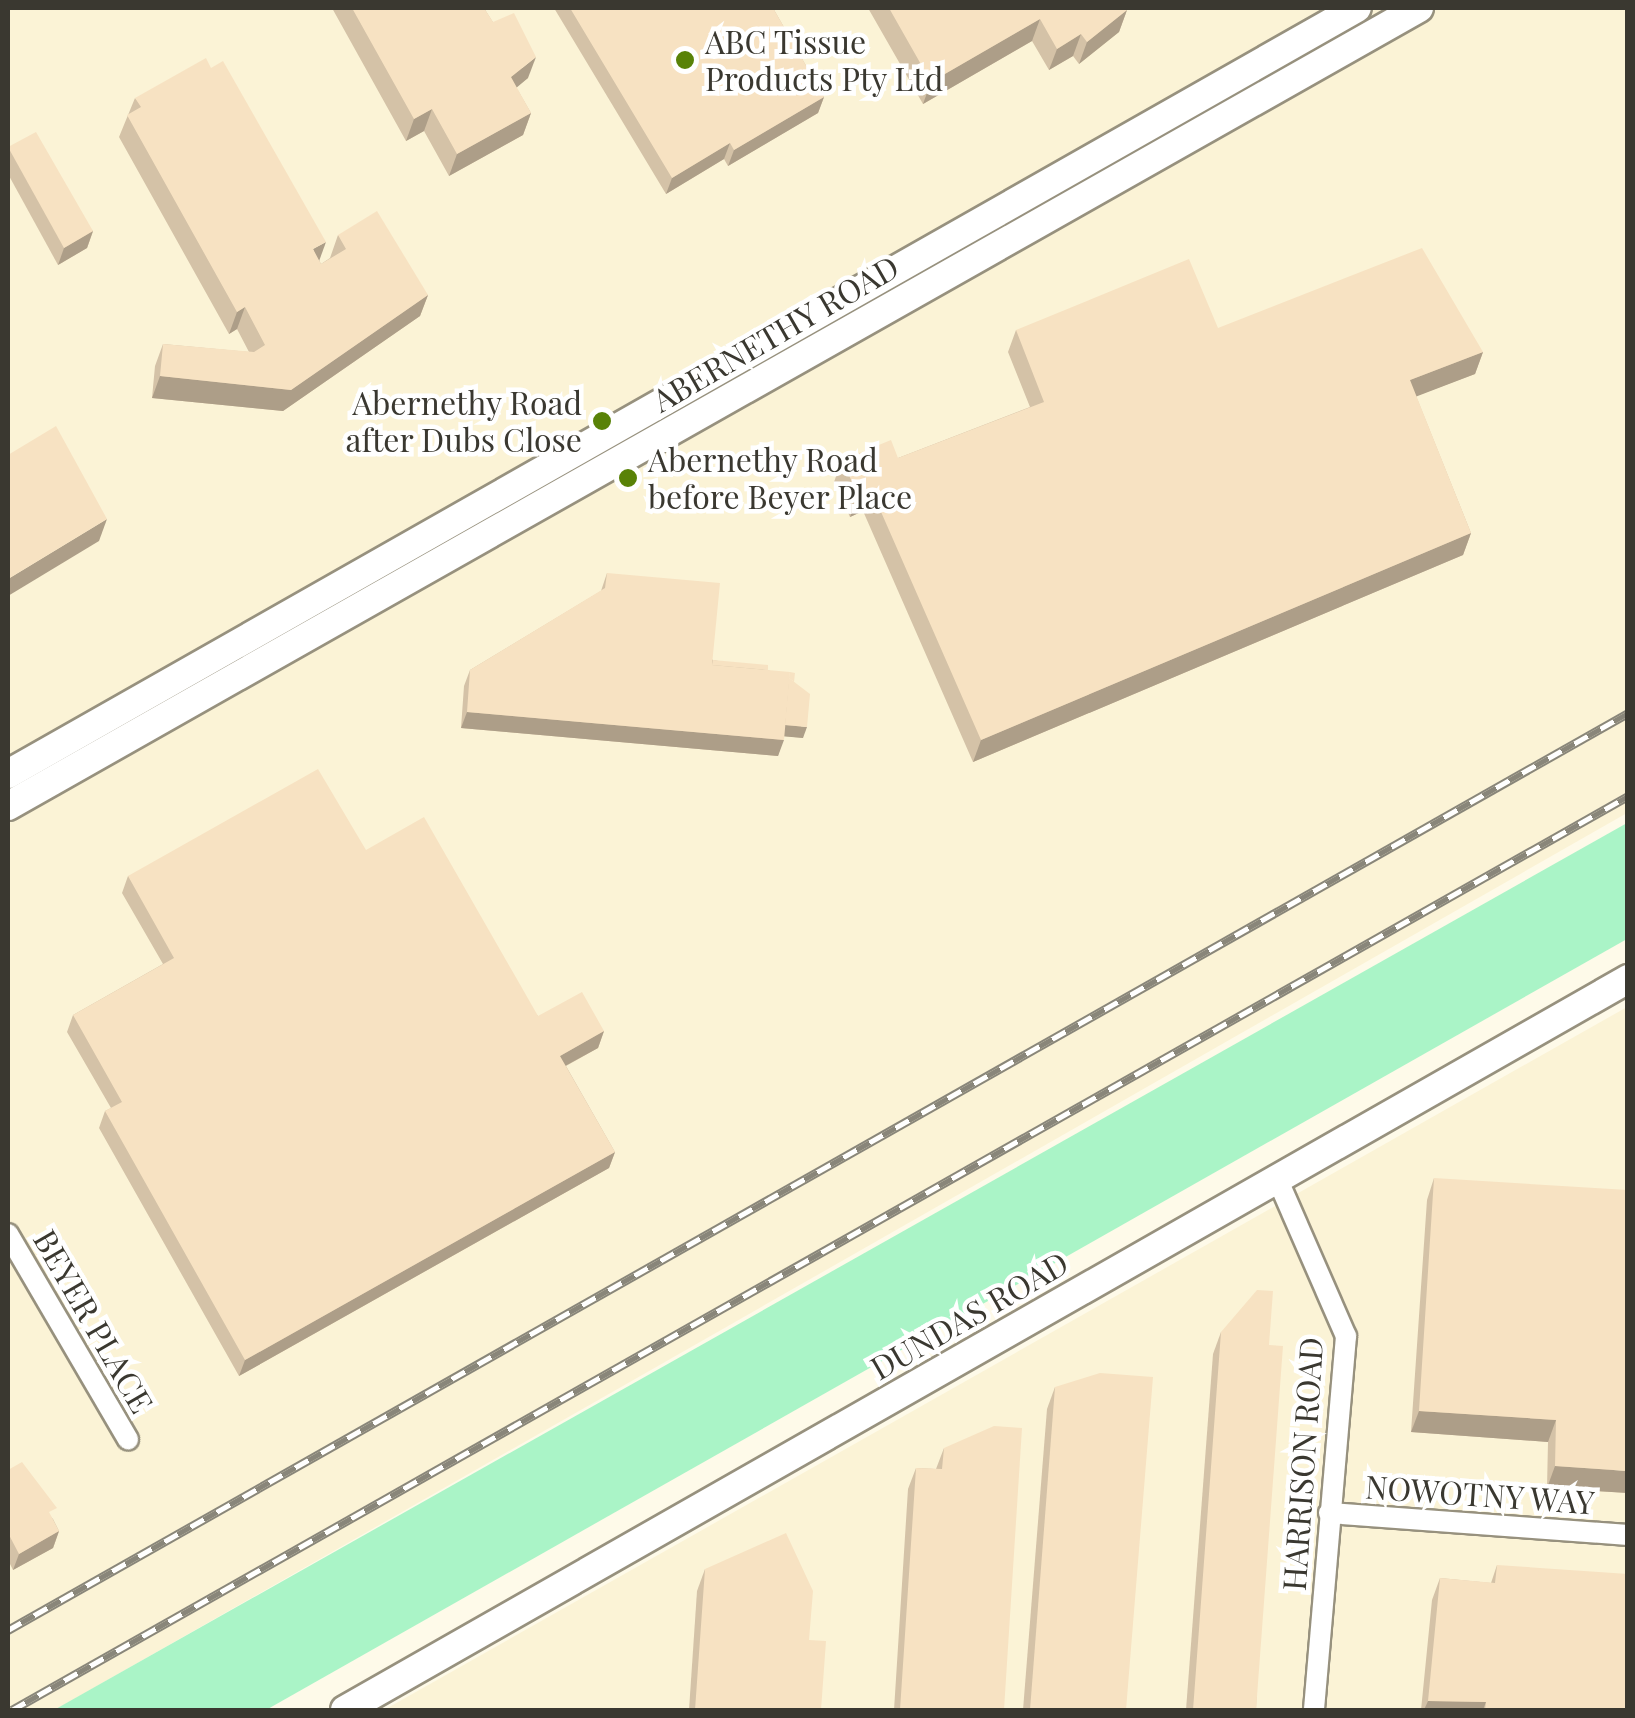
<!DOCTYPE html>
<html>
<head>
<meta charset="utf-8">
<style>
  body { margin:0 }
  #map { position:relative; width:1635px; height:1718px; overflow:hidden; background:#fefae9; font-family:"Playfair Display",serif }
  div>[style] { position:absolute }
  .built>* { inset:0; background:#fbf3d6 }
  .green>* { inset:0; background:#aaf4c7 }
  .roads { filter:drop-shadow(2px 0 #97917e) drop-shadow(-2px 0 #97917e) drop-shadow(0 2px #97917e) drop-shadow(0 -2px #97917e) }
  .minor>* { height:20px; margin:-10px; padding:0 10px; transform-origin:10px; border-radius:10px; background:#fff }
  .secondary>* { height:28px; margin:-14px; padding:0 14px; transform-origin:14px; border-radius:14px; background:#fff }
  .rail>* { height:9px; margin-top:-4.5px; transform-origin:0; background:repeating-linear-gradient(90deg,#fff 0 15px,#89867a 0 30px); box-sizing:border-box; border-block:2px solid #89867a }
  .wall>* { inset:0; background:#d4c2a7 }
  .shaded-wall>* { inset:0; background:#ad9e88 }
  .building>* { inset:0; background:#f7e2c2 }
  .dots>* { width:28px; height:28px; translate:-50% -50%; box-sizing:border-box; border:5px solid #fff; border-radius:50% }
  span { translate:-50% -50%; white-space:nowrap; text-align:center; line-height:1.15; -webkit-text-stroke:9px #fff; paint-order:stroke }
  .poi-label { font-size:32px; color:#3a3830 }
  .left { translate:0 -50%; text-align:left }
  .right { translate:-100% -50%; text-align:right }
  .street-label { font-size:32px; color:#3a3830 }
  .frame { position:absolute; inset:0; border:10px solid #3a3830; pointer-events:none }
</style>
</head>
<body>
<div id="map">
  <div class="built">
    <i style="clip-path:polygon(8px 8px,1627px 8px,1627px 813px,55px 1710px,8px 1710px)"></i>
    <i style="clip-path:polygon(1627px 1007px,1627px 1710px,384px 1710px)"></i>
  </div>
  <div class="green">
    <i style="clip-path:polygon(1627px 823px,1627px 939px,266px 1710px,54px 1710px)"></i>
  </div>
  <div class="roads">
    <div class="minor">
      <i style="left:1276px;top:1176px;width:175px;rotate:66.4deg"></i>
      <i style="left:1346px;top:1336px;width:375px;rotate:94.9deg"></i>
      <i style="left:8px;top:1234px;width:238px;rotate:59.7deg"></i>
      <i style="left:1329px;top:1513px;width:300px;rotate:4.2deg"></i>
    </div>
    <div class="secondary">
      <i style="left:8px;top:774px;width:1551px;rotate:-29.59deg"></i>
      <i style="left:8px;top:806px;width:1621px;rotate:-29.49deg"></i>
      <i style="left:345px;top:1710px;width:1477px;rotate:-29.67deg"></i>
    </div>
  </div>
  <div class="rail">
    <i style="left:8px;top:1630px;width:1862px;rotate:-29.51deg"></i>
    <i style="left:12px;top:1710px;width:1857px;rotate:-29.49deg"></i>
  </div>
  <div class="wall">
    <i style="clip-path:polygon(332px 8px,484px 8px,528px 78px,516px 87px,531px 113px,523px 135px,449px 176px,424px 131px,406px 141px)"></i>
    <i style="clip-path:polygon(554px 8px,773px 8px,824px 97px,818px 113px,728px 166px,724px 159px,666px 194px)"></i>
    <i style="clip-path:polygon(868px 8px,1125px 8px,1127px 10px,1119px 32px,1079px 64px,1073px 56px,1049px 70px,1032px 41px,923px 104px)"></i>
    <i style="clip-path:polygon(135px 98px,319px 260px,321px 264px,330px 258px,338px 235px,428px 295px,420px 316px,283px 411px,152px 398px,155px 366px,163px 344px,249px 352px,237px 329px,229px 334px,119px 137px)"></i>
    <i style="clip-path:polygon(8px 148px,93px 231px,87px 248px,58px 265px,8px 174px)"></i>
    <i style="clip-path:polygon(1218px 328px,1483px 352px,1475px 374px,1416px 396px,1471px 533px,1463px 555px,973px 762px,863px 511px,850px 517px,834px 482px,842px 460px,898px 458px,1030px 407px,1008px 352px,1016px 330px)"></i>
    <i style="clip-path:polygon(607px 573px,713px 660px,768px 670px,794px 682px,803px 738px,784px 736px,778px 756px,461px 728px,464px 686px,470px 670px,601px 591px)"></i>
    <i style="clip-path:polygon(366px 850px,538px 1016px,604px 1031px,598px 1048px,566px 1066px,615px 1152px,609px 1168px,239px 1376px,99px 1128px,105px 1111px,111px 1108px,67px 1032px,73px 1015px,163px 964px,122px 893px,128px 876px)"></i>
    <i style="clip-path:polygon(1434px 1178px,1628px 1493px,1547px 1488px,1548px 1442px,1411px 1432px,1427px 1200px)"></i>
    <i style="clip-path:polygon(1221px 1332px,1269px 1345px,1256px 1710px,1186px 1710px,1213px 1354px)"></i>
    <i style="clip-path:polygon(1055px 1387px,1126px 1710px,1023px 1710px,1047px 1409px)"></i>
    <i style="clip-path:polygon(944px 1448px,1004px 1710px,894px 1710px,908px 1489px,916px 1468px,936px 1469px)"></i>
    <i style="clip-path:polygon(8px 1470px,53px 1519px,59px 1531px,53px 1548px,13px 1570px,8px 1560px)"></i>
    <i style="clip-path:polygon(1497px 1565px,1628px 1710px,1421px 1710px,1432px 1600px,1440px 1578px,1491px 1583px)"></i>
    <i style="clip-path:polygon(705px 1569px,821px 1710px,689px 1710px,697px 1591px)"></i>
  </div>
  <div class="shaded-wall">
    <i style="clip-path:polygon(1127px 10px,1119px 32px,1079px 64px,1087px 42px)"></i>
    <i style="clip-path:polygon(1040px 19px,1032px 41px,923px 104px,931px 82px)"></i>
    <i style="clip-path:polygon(1081px 34px,1073px 56px,1049px 70px,1057px 49px)"></i>
    <i style="clip-path:polygon(536px 57px,528px 78px,503px 99px,511px 77px)"></i>
    <i style="clip-path:polygon(824px 97px,818px 113px,728px 166px,734px 150px)"></i>
    <i style="clip-path:polygon(432px 109px,424px 131px,406px 141px,414px 119px)"></i>
    <i style="clip-path:polygon(531px 113px,523px 135px,449px 176px,457px 154px)"></i>
    <i style="clip-path:polygon(730px 143px,724px 159px,666px 194px,672px 178px)"></i>
    <i style="clip-path:polygon(93px 231px,87px 248px,58px 265px,64px 248px)"></i>
    <i style="clip-path:polygon(326px 242px,318px 264px,313px 249px)"></i>
    <i style="clip-path:polygon(428px 295px,420px 316px,283px 411px,152px 398px,160px 376px,291px 390px)"></i>
    <i style="clip-path:polygon(245px 307px,237px 329px,229px 334px,237px 312px)"></i>
    <i style="clip-path:polygon(1483px 352px,1475px 374px,1402px 402px,1410px 380px)"></i>
    <i style="clip-path:polygon(871px 489px,863px 511px,850px 517px,858px 495px)"></i>
    <i style="clip-path:polygon(107px 519px,99px 541px,8px 596px,8px 579px)"></i>
    <i style="clip-path:polygon(1471px 533px,1463px 555px,973px 762px,981px 740px)"></i>
    <i style="clip-path:polygon(467px 712px,784px 740px,778px 756px,461px 728px)"></i>
    <i style="clip-path:polygon(784px 725px,807px 727px,803px 738px,780px 736px)"></i>
    <i style="clip-path:polygon(604px 1031px,598px 1048px,554px 1072px,560px 1056px)"></i>
    <i style="clip-path:polygon(615px 1152px,609px 1168px,239px 1376px,245px 1360px)"></i>
    <i style="clip-path:polygon(1419px 1411px,1556px 1420px,1548px 1442px,1411px 1432px)"></i>
    <i style="clip-path:polygon(1555px 1466px,1628px 1471px,1628px 1493px,1547px 1488px)"></i>
    <i style="clip-path:polygon(59px 1531px,53px 1548px,13px 1570px,19px 1554px)"></i>
    <i style="clip-path:polygon(1428px 1701px,1486px 1702px,1483px 1710px,1424px 1710px)"></i>
  </div>
  <div class="building">
    <i style="clip-path:polygon(352px 8px,484px 8px,493px 22px,514px 13px,536px 57px,511px 77px,531px 113px,457px 154px,432px 109px,414px 119px)"></i>
    <i style="clip-path:polygon(570px 8px,773px 8px,824px 97px,734px 150px,730px 143px,672px 178px)"></i>
    <i style="clip-path:polygon(889px 8px,1125px 8px,1127px 10px,1087px 42px,1081px 34px,1057px 49px,1040px 19px,931px 82px)"></i>
    <i style="clip-path:polygon(206px 58px,211px 68px,223px 61px,326px 242px,313px 249px,321px 264px,346px 249px,338px 235px,377px 211px,428px 295px,291px 390px,160px 376px,163px 344px,254px 352px,265px 345px,245px 307px,237px 312px,127px 115px,141px 107px,135px 98px)"></i>
    <i style="clip-path:polygon(36px 132px,93px 231px,64px 248px,8px 147px)"></i>
    <i style="clip-path:polygon(1422px 248px,1483px 352px,1410px 380px,1471px 533px,981px 740px,871px 489px,858px 495px,842px 460px,891px 440px,898px 458px,1044px 402px,1016px 330px,1189px 259px,1218px 328px)"></i>
    <i style="clip-path:polygon(56px 426px,107px 519px,8px 579px,8px 455px)"></i>
    <i style="clip-path:polygon(607px 573px,720px 583px,712px 665px,790px 672px,784px 740px,467px 712px,470px 670px,605px 588px)"></i>
    <i style="clip-path:polygon(713px 660px,768px 665px,768px 670px,712px 665px)"></i>
    <i style="clip-path:polygon(790px 672px,795px 673px,794px 682px,789px 678px)"></i>
    <i style="clip-path:polygon(789px 678px,810px 694px,807px 727px,785px 725px)"></i>
    <i style="clip-path:polygon(318px 769px,366px 850px,424px 817px,538px 1016px,582px 992px,604px 1031px,560px 1056px,615px 1152px,245px 1360px,105px 1111px,122px 1102px,73px 1015px,174px 958px,128px 876px)"></i>
    <i style="clip-path:polygon(1434px 1178px,1628px 1190px,1628px 1471px,1555px 1466px,1556px 1420px,1419px 1411px)"></i>
    <i style="clip-path:polygon(1257px 1290px,1273px 1291px,1269px 1345px,1283px 1346px,1256px 1710px,1193px 1710px,1221px 1332px)"></i>
    <i style="clip-path:polygon(1100px 1373px,1153px 1377px,1126px 1710px,1030px 1710px,1055px 1387px)"></i>
    <i style="clip-path:polygon(994px 1426px,1022px 1428px,1004px 1710px,900px 1710px,916px 1468px,942px 1469px,944px 1448px)"></i>
    <i style="clip-path:polygon(22px 1462px,57px 1508px,49px 1512px,59px 1531px,19px 1554px,8px 1533px,8px 1470px)"></i>
    <i style="clip-path:polygon(786px 1533px,813px 1591px,809px 1640px,826px 1641px,821px 1710px,695px 1710px,705px 1569px)"></i>
    <i style="clip-path:polygon(1497px 1565px,1628px 1574px,1628px 1710px,1485px 1710px,1486px 1702px,1428px 1701px,1440px 1578px,1495px 1583px)"></i>
  </div>
  <div class="dots">
    <i style="left:685px;top:60px;background:#598207"></i>
    <i style="left:602px;top:421px;background:#598207"></i>
    <i style="left:628px;top:478px;background:#598207"></i>
  </div>
  <div class="poi-label">
    <span class="left" style="left:705px;top:60px">ABC Tissue<br>Products Pty Ltd</span>
    <span class="right" style="left:582px;top:421px">Abernethy Road<br>after Dubs Close</span>
    <span class="left" style="left:648px;top:478px">Abernethy Road<br>before Beyer Place</span>
  </div>
  <div class="street-label">
    <span style="left:775px;top:333px;rotate:-30deg">ABERNETHY ROAD</span>
    <span style="left:969px;top:1315px;rotate:-30deg">DUNDAS ROAD</span>
    <span style="left:94px;top:1321px;rotate:60deg">BEYER PLACE</span>
    <span style="left:1302px;top:1464px;rotate:-86deg">HARRISON ROAD</span>
    <span style="left:1480px;top:1494px;rotate:4deg">NOWOTNY WAY</span>
  </div>
  <div class="frame"></div>
</div>
</body>
</html>
